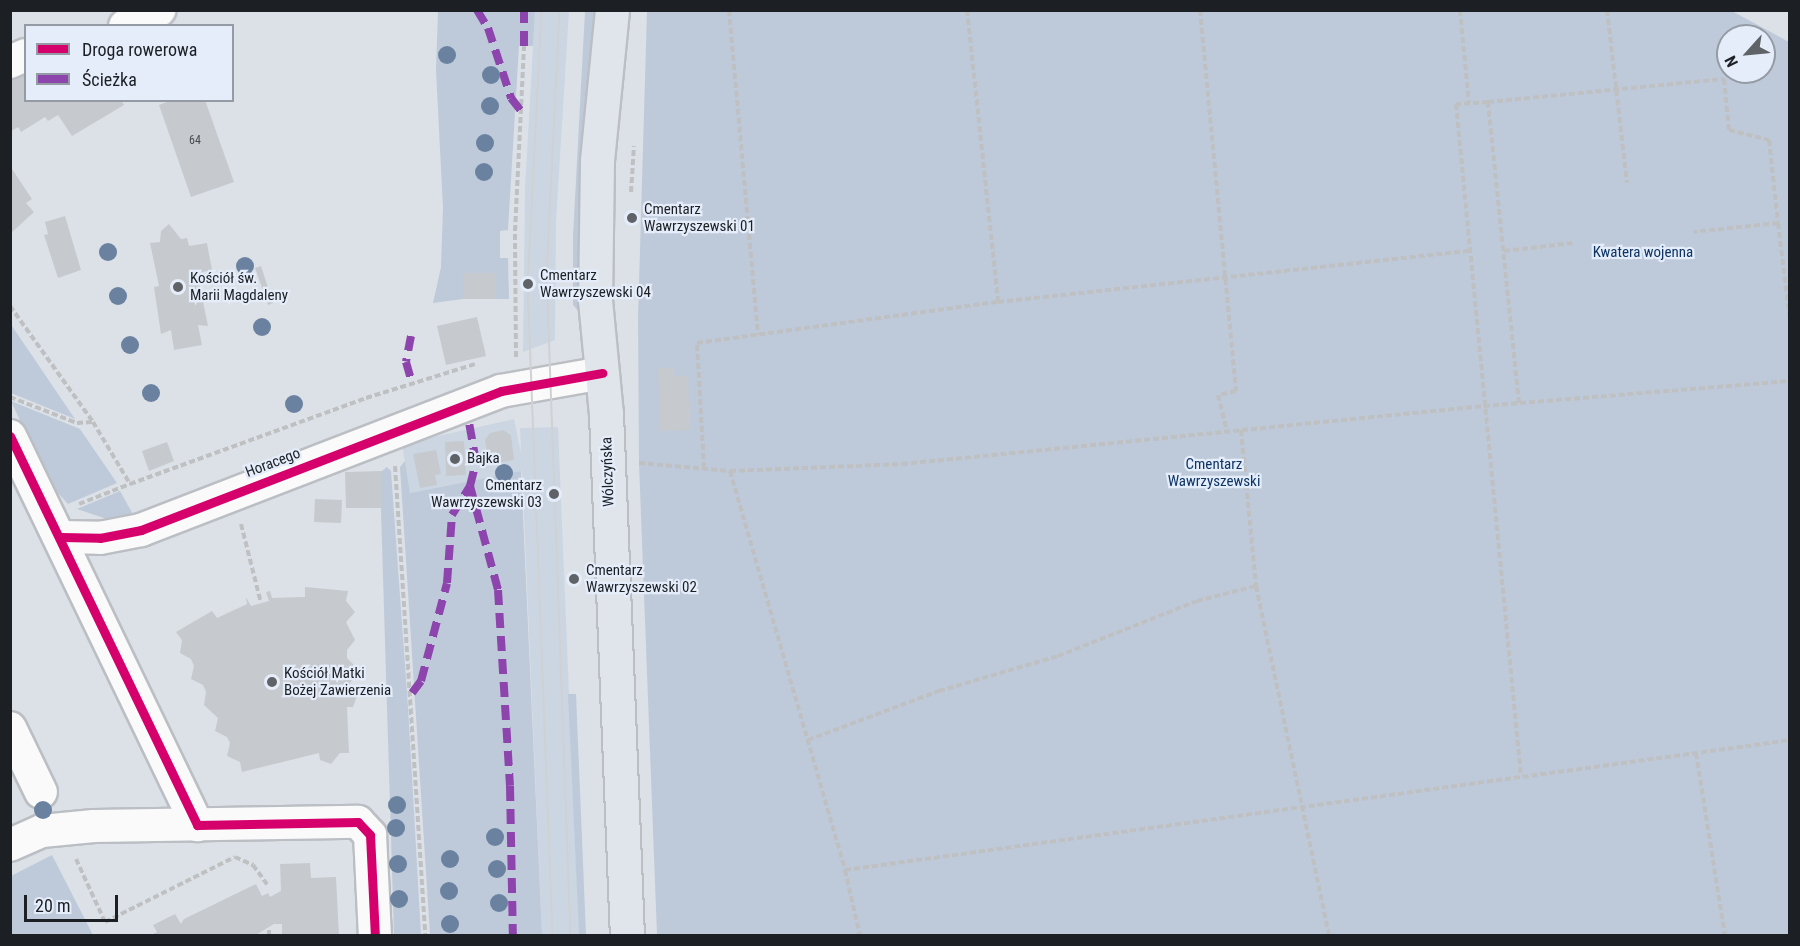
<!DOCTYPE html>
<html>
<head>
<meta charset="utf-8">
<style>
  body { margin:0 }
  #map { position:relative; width:1800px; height:946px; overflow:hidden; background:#dce1e7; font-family:"Roboto Condensed",sans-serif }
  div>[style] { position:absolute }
  .built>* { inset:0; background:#ccd6e2 }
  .green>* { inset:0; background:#becada }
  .building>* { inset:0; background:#c6cacf }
  .path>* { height:4px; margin-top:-2px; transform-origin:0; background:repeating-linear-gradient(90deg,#bfc0c2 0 6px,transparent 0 9px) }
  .roads { filter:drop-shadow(2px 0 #bbbfc4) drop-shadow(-2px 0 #bbbfc4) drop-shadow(0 2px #bbbfc4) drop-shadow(0 -2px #bbbfc4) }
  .minor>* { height:32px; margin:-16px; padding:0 16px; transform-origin:16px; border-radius:16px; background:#fafafb }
  .major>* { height:33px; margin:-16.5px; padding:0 16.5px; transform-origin:16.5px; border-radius:16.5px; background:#e0e5ec }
  .tram>* { height:1.5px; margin:-0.75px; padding:0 0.75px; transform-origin:0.75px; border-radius:0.75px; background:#cfd1d3 }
  .quiet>* { height:8px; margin-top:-4px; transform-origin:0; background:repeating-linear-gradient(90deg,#8e44ad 0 15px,transparent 0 23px) }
  .cycleway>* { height:9px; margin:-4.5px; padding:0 4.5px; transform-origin:4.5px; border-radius:4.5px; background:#d6006c }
  .trees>* { width:18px; height:18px; margin:-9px; border-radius:50%; background:#6a82a0 }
  .dots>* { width:16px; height:16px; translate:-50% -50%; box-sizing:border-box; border:3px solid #e4edf9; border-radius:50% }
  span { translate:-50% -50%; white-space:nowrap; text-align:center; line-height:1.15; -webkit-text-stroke:4.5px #e4edf9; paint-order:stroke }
  .number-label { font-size:12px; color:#484c50 }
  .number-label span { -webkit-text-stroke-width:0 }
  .poi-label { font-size:15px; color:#1c1f24 }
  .left { translate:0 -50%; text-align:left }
  .right { translate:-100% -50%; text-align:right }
  .park-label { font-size:15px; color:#0d3465 }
  .street-label { font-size:15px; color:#1c1f24 }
  .frame { position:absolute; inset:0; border:12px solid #1c1f24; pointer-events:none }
  .legend { position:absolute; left:24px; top:24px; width:210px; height:78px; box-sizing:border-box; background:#e4edf9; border:2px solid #949ba4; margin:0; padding:8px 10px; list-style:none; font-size:18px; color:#1c1f24 }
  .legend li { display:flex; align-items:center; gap:12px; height:30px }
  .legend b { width:30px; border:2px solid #949ba4 }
  .north { position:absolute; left:1716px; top:24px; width:60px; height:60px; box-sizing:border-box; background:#e4edf9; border:2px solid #949ba4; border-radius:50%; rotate:243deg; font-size:16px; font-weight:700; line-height:24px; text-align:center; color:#1c1f24 }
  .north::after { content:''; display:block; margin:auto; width:21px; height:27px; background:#5f6368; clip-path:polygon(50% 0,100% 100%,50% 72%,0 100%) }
  .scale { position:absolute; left:24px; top:895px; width:94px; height:27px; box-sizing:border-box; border:3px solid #1c1f24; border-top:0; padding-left:8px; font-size:18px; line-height:21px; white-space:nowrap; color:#1c1f24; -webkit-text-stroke:4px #e4edf9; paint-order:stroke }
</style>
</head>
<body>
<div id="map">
  <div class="built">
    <i style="clip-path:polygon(535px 11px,569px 11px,556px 222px,555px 340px,523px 352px,525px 188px)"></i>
    <i style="clip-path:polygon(514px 419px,521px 453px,520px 428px,558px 427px,579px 935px,542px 935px,522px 471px,410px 493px,402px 444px)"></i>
  </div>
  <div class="green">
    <i style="clip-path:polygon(evenodd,1730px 10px,1789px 42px,1789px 935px,657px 935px,639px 463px,638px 318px,647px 11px,1730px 10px,1728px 36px,1764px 36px,1764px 72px,1728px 72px,1728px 36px)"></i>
    <i style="clip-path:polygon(438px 11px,535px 11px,533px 46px,519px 46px,508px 230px,500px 231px,500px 258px,508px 258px,509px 299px,496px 299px,496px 273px,464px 273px,463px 299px,433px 303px,441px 267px,443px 208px,436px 70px)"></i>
    <i style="clip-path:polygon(585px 11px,594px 11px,583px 146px,580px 313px,573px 305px,573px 236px)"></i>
    <i style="clip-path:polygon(10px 326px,12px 326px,75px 419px,11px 393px)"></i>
    <i style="clip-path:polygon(11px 401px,80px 429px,117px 483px,68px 504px,49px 483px)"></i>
    <i style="clip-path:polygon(405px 461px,410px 493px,521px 471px,542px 935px,430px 935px,400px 467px)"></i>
    <i style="clip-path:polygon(387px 467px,391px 471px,408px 707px,421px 935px,394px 935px,381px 511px,382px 471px)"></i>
    <i style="clip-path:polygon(120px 491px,135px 518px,113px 521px,77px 509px)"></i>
    <i style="clip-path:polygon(568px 694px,576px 694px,586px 935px,579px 935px)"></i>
    <i style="clip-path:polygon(52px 855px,93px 935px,11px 935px,11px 876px)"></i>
  </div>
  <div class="building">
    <i style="clip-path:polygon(20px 70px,26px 73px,26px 100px,121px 100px,124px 105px,72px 136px,58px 115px,48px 121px,45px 117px,21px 132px,18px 127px,10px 132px,10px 76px)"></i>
    <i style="clip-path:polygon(172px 100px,205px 100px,234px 182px,191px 197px,159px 105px)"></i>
    <i style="clip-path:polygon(10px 166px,32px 199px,26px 203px,34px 212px,10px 234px)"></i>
    <i style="clip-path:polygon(65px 216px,81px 270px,58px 278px,44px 235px,48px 234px,45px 222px)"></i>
    <i style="clip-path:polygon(169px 224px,181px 239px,187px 238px,189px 246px,207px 243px,212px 270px,197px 273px,208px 326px,198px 325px,202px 345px,174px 350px,171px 330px,161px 334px,154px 287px,159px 286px,150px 243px,160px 242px,161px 231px)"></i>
    <i style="clip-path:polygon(261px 266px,273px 303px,268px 305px,255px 268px)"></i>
    <i style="clip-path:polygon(463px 273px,496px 273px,496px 299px,463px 299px)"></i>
    <i style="clip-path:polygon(477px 317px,486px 356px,446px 365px,437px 326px)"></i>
    <i style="clip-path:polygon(658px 368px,674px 368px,674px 376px,688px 376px,690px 430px,660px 431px)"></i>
    <i style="clip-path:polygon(503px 430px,511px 435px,514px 460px,489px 464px,485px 440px,490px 433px)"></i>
    <i style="clip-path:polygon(464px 441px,466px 475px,446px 476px,445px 442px)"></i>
    <i style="clip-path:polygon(167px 442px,174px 461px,149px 471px,142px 451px)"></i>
    <i style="clip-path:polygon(436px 450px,441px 474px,435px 475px,437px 485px,420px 488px,413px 454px)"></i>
    <i style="clip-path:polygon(382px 471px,382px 508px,346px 508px,345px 472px)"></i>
    <i style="clip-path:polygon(315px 499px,342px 500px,341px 523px,314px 522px)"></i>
    <i style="clip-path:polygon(305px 587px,348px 591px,346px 601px,355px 612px,346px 622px,355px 640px,347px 650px,347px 658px,357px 668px,349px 686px,357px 696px,353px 707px,347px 707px,349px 753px,340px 753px,331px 764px,320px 760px,319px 753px,242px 772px,240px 762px,227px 756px,230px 743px,227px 737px,215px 731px,218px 718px,204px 705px,206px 692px,203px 685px,191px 679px,194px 666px,191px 659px,180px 653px,182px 640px,176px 632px,212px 611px,217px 618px,247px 604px,246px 597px,251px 606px,269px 601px,266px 592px,270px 591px,272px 598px,305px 597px)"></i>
    <i style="clip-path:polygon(310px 863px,311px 878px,336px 877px,339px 936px,282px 936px,282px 924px,274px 924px,254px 936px,150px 936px,157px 932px,153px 925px,175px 914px,181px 924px,184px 919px,256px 884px,262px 896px,268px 893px,270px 897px,281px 891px,280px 864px)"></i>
  </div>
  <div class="path">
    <i style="left:729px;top:10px;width:326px;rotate:84.9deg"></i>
    <i style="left:967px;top:10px;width:294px;rotate:83.9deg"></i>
    <i style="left:1200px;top:10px;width:383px;rotate:84.6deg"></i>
    <i style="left:1236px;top:391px;width:18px;rotate:167deg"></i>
    <i style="left:1218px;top:395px;width:37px;rotate:76deg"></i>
    <i style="left:1460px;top:10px;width:93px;rotate:84.5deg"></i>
    <i style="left:1607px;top:10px;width:174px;rotate:83.4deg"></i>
    <i style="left:1488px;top:102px;width:32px;rotate:176deg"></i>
    <i style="left:1456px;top:104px;width:675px;rotate:84.48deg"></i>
    <i style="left:631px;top:192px;width:46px;rotate:-86.3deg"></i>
    <i style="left:1778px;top:223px;width:99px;rotate:83deg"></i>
    <i style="left:1504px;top:251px;width:69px;rotate:-6.6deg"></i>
    <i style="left:10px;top:306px;width:143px;rotate:54.4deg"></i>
    <i style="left:93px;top:422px;width:72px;rotate:59.2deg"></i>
    <i style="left:130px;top:484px;width:251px;rotate:-20deg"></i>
    <i style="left:366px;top:398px;width:114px;rotate:-17.3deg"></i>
    <i style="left:516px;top:357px;width:126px;rotate:-90.5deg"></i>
    <i style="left:515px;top:231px;width:185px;rotate:-87.2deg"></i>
    <i style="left:10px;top:397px;width:72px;rotate:21.2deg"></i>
    <i style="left:77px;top:423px;width:15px;rotate:-4deg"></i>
    <i style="left:1519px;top:403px;width:303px;rotate:-95.9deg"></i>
    <i style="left:1488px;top:102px;width:237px;rotate:-5.6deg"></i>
    <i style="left:1724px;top:79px;width:51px;rotate:84.4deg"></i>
    <i style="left:1729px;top:130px;width:41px;rotate:14deg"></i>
    <i style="left:1769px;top:140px;width:83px;rotate:83.8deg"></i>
    <i style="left:1778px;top:223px;width:85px;rotate:174deg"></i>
    <i style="left:1241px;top:430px;width:157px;rotate:84.5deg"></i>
    <i style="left:1256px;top:586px;width:358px;rotate:78.2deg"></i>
    <i style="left:639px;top:463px;width:91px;rotate:5deg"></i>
    <i style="left:730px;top:471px;width:415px;rotate:73.9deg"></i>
    <i style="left:845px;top:870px;width:954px;rotate:-7.83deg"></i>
    <i style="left:395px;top:466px;width:471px;rotate:86.3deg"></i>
    <i style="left:704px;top:468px;width:125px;rotate:-93.2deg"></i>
    <i style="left:697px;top:343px;width:304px;rotate:-7.8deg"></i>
    <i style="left:998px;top:302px;width:474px;rotate:-6.2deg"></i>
    <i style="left:730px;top:471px;width:172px;rotate:-2.3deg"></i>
    <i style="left:902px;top:464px;width:585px;rotate:-5.69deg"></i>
    <i style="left:1484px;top:406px;width:307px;rotate:-4.7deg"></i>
    <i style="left:79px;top:504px;width:55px;rotate:-21.4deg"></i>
    <i style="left:241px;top:524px;width:81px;rotate:75.8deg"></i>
    <i style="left:808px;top:740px;width:140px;rotate:-20.5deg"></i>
    <i style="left:939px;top:691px;width:124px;rotate:-16.4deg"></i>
    <i style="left:1058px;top:656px;width:149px;rotate:-21.6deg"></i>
    <i style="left:1197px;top:601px;width:61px;rotate:-14.3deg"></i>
    <i style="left:1696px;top:753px;width:185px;rotate:81deg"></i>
    <i style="left:76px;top:859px;width:69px;rotate:65.3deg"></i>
    <i style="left:105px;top:922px;width:145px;rotate:-26.6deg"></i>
    <i style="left:235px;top:857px;width:20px;rotate:24deg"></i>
    <i style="left:253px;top:865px;width:24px;rotate:54deg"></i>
    <i style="left:845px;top:870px;width:68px;rotate:77.2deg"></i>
    <i style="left:269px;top:936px;width:7px;rotate:-90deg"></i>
  </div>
  <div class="roads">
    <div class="minor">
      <i style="left:125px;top:26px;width:38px;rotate:-25deg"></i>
      <i style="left:10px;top:62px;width:17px;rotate:-24deg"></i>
      <i style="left:10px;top:436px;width:432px;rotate:64.3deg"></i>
      <i style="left:61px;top:537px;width:39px;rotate:1deg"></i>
      <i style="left:100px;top:538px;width:42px;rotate:-11deg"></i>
      <i style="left:141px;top:530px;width:386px;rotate:-21.1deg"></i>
      <i style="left:501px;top:391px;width:103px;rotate:-10.1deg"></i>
      <i style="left:10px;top:728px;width:71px;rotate:64.2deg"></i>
      <i style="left:10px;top:845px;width:35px;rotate:-24deg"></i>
      <i style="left:42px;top:831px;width:52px;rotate:-5.5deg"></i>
      <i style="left:94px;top:826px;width:264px;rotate:-0.9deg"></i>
      <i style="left:358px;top:822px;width:18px;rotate:47deg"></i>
      <i style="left:370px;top:835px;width:101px;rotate:87.2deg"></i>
    </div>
    <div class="major">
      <i style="left:612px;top:10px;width:152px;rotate:95.7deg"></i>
      <i style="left:597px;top:161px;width:139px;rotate:90.8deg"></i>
      <i style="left:595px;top:300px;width:115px;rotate:84.5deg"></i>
      <i style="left:606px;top:414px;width:522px;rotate:87.7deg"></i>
    </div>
  </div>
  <div class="tram">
    <i style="left:542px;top:10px;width:274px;rotate:92.9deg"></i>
    <i style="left:528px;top:284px;width:652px;rotate:87.8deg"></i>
    <i style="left:560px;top:10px;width:263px;rotate:92.8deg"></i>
    <i style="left:547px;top:273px;width:663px;rotate:87.93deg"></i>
  </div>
  <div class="quiet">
    <i style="left:477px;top:10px;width:21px;rotate:59deg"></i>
    <i style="left:488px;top:28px;width:74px;rotate:71.8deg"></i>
    <i style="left:511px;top:98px;width:16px;rotate:52deg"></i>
    <i style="left:524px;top:46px;width:36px;rotate:-90deg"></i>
    <i style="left:411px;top:336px;width:26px;rotate:101deg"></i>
    <i style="left:406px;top:362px;width:22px;rotate:74deg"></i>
    <i style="left:470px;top:486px;width:108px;rotate:74.9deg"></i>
    <i style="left:498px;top:590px;width:196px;rotate:86.5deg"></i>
    <i style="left:510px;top:786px;width:150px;rotate:88.9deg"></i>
    <i style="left:412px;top:693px;width:15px;rotate:-53deg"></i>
    <i style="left:421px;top:681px;width:101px;rotate:-75.1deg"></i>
    <i style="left:447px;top:583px;width:68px;rotate:-85.8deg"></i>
    <i style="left:452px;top:515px;width:34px;rotate:-58deg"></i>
    <i style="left:470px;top:486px;width:25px;rotate:-76deg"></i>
    <i style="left:476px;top:462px;width:40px;rotate:-100deg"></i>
  </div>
  <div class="cycleway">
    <i style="left:10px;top:436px;width:432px;rotate:64.3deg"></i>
    <i style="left:197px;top:825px;width:161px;rotate:-1.1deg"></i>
    <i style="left:358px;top:822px;width:18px;rotate:47deg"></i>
    <i style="left:370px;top:835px;width:101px;rotate:87.2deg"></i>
    <i style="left:61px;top:537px;width:39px;rotate:1deg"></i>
    <i style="left:100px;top:538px;width:42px;rotate:-11deg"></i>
    <i style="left:141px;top:530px;width:386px;rotate:-21.1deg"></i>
    <i style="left:501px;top:391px;width:103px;rotate:-10.1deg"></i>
  </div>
  <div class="trees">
    <i style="left:447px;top:55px"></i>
    <i style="left:491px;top:75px"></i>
    <i style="left:490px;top:106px"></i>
    <i style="left:485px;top:143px"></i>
    <i style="left:484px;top:172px"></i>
    <i style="left:108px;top:252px"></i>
    <i style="left:245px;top:266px"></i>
    <i style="left:118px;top:296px"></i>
    <i style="left:262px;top:327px"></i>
    <i style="left:130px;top:345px"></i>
    <i style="left:151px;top:393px"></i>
    <i style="left:294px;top:404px"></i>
    <i style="left:504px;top:473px"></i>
    <i style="left:397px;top:805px"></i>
    <i style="left:43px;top:810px"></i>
    <i style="left:396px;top:828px"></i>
    <i style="left:495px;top:837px"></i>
    <i style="left:450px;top:859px"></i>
    <i style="left:398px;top:864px"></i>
    <i style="left:497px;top:869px"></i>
    <i style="left:449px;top:891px"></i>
    <i style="left:399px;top:899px"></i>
    <i style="left:499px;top:903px"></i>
    <i style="left:450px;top:924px"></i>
  </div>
  <div class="dots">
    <i style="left:632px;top:218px;background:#5f6368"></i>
    <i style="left:528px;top:284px;background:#5f6368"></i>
    <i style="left:178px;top:287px;background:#5f6368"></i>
    <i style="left:455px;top:459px;background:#5f6368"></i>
    <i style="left:554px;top:494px;background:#5f6368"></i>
    <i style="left:574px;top:579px;background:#5f6368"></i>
    <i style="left:272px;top:682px;background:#5f6368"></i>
  </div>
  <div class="number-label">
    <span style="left:195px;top:141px">64</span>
  </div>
  <div class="poi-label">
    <span class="left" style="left:644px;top:218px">Cmentarz<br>Wawrzyszewski 01</span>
    <span class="left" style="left:540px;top:284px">Cmentarz<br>Wawrzyszewski 04</span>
    <span class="left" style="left:190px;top:287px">Kościół św.<br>Marii Magdaleny</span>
    <span class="left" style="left:467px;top:459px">Bajka</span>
    <span class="right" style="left:542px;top:494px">Cmentarz<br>Wawrzyszewski 03</span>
    <span class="left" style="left:586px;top:579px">Cmentarz<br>Wawrzyszewski 02</span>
    <span class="left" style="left:284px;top:682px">Kościół Matki<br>Bożej Zawierzenia</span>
  </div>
  <div class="park-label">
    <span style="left:1643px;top:253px">Kwatera wojenna</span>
    <span style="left:1214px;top:473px">Cmentarz<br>Wawrzyszewski</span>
  </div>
  <div class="street-label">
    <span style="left:273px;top:463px;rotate:-21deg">Horacego</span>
    <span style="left:608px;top:472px;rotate:-92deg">Wólczyńska</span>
  </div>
  <div class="frame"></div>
  <ul class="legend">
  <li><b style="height:8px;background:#d6006c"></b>Droga rowerowa</li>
  <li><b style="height:8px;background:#8e44ad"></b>Ścieżka</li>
  </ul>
  <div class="north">N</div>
  <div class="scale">20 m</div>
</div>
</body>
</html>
